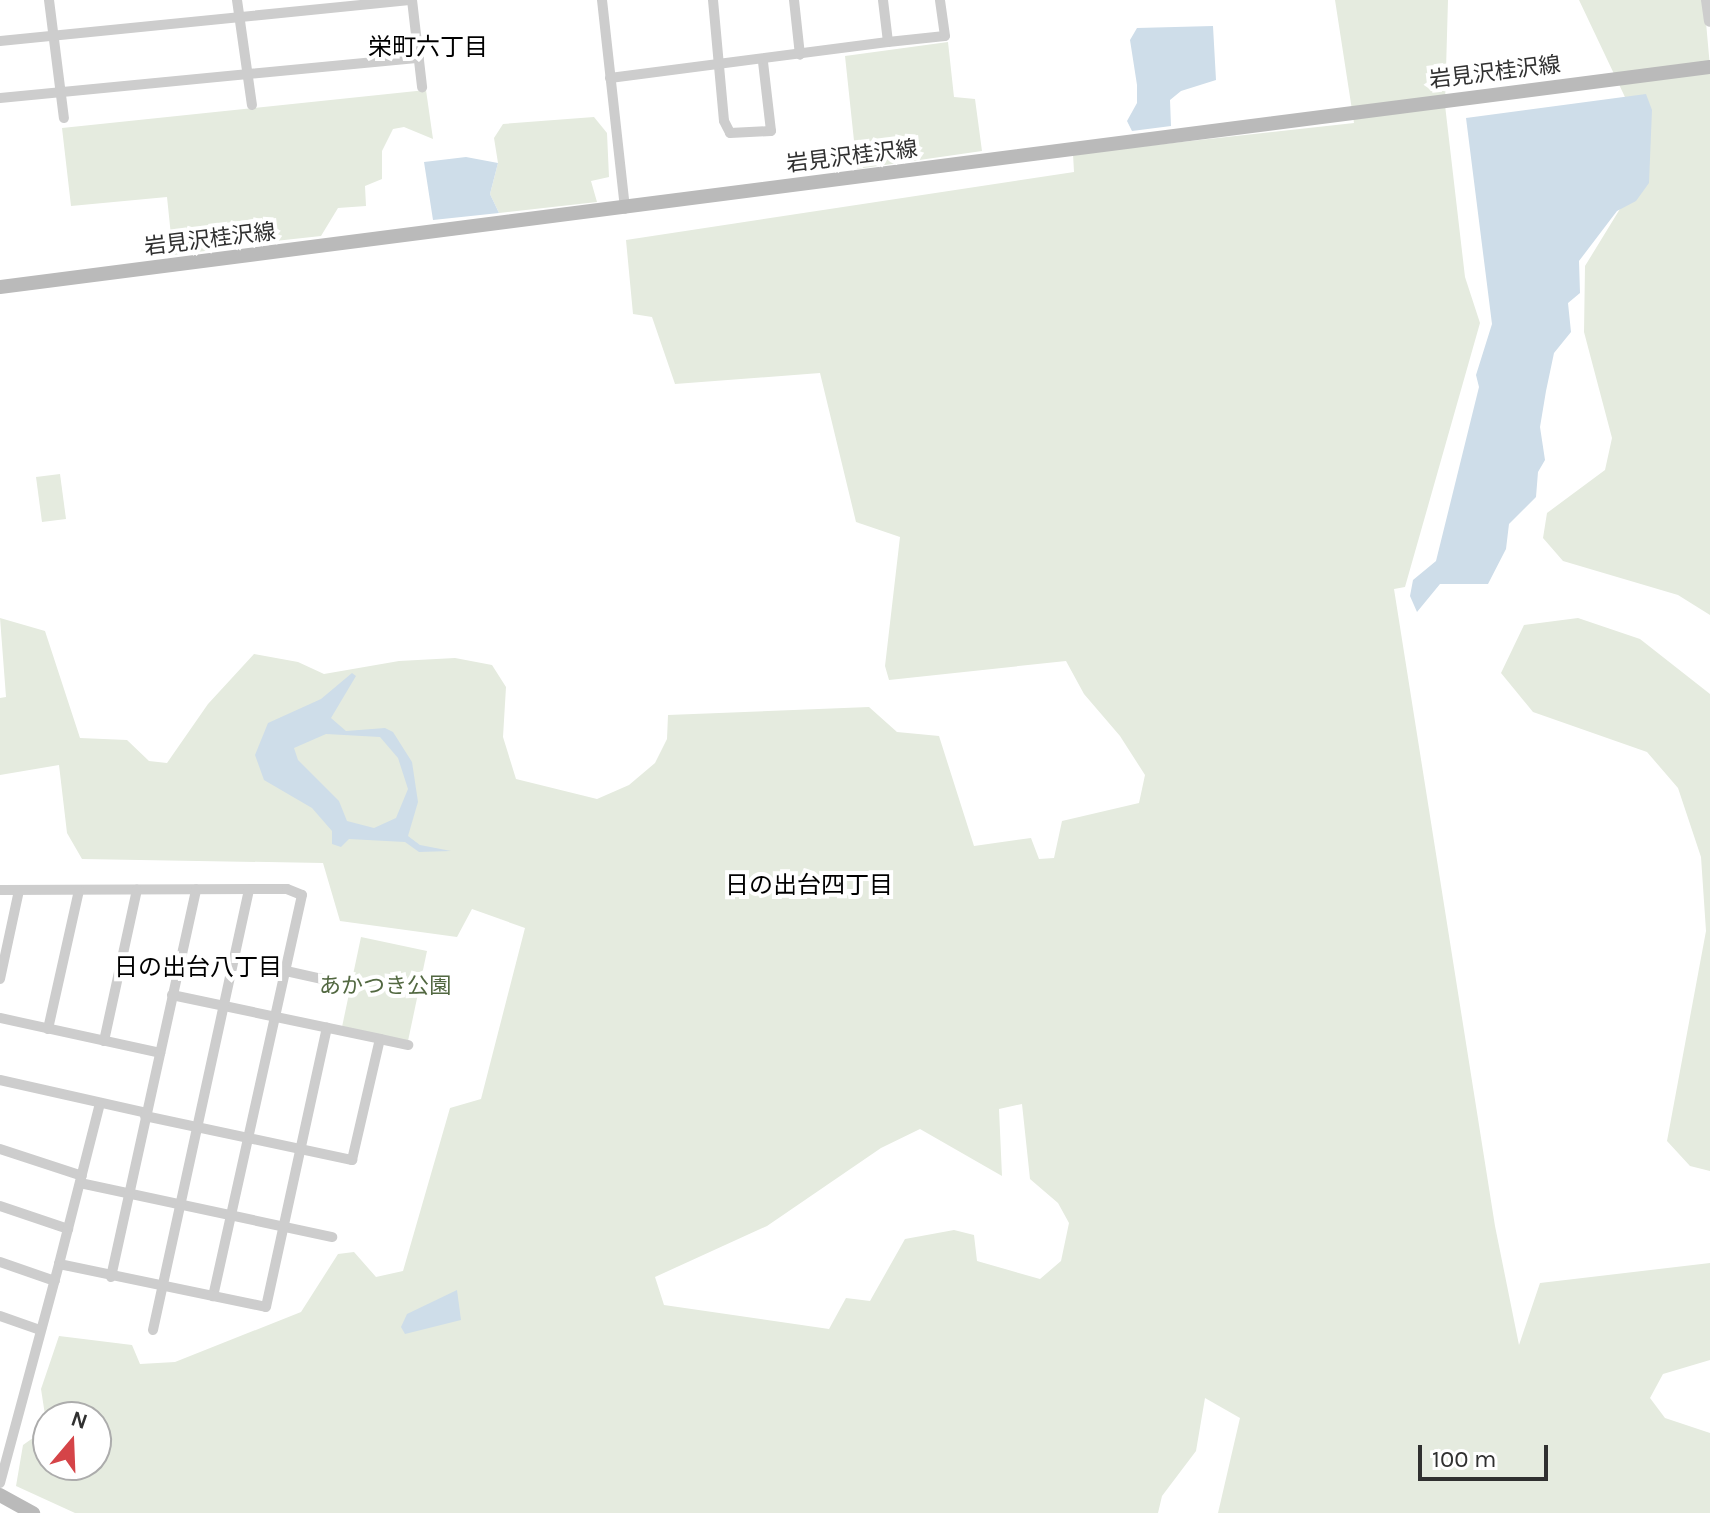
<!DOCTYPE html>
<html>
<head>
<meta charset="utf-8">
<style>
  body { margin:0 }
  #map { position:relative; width:1710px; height:1513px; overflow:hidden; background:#fff; font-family:Karla,"Noto Sans JP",sans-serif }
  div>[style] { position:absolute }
  .green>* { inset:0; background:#e5ebdf }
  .water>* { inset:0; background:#cedde9 }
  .minor>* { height:10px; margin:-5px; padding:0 5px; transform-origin:5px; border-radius:5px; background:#cdcdcd }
  .tertiary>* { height:12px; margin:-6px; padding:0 6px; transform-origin:6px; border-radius:6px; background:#cdcdcd }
  .secondary>* { height:14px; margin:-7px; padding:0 7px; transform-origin:7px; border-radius:7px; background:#bababa }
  span { translate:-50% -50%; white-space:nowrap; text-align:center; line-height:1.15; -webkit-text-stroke:8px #fff; paint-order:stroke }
  .street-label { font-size:22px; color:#303030 }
  .park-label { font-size:22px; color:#526841 }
  .neighbourhood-label { font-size:24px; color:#000 }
  .north { position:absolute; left:32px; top:1401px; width:80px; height:80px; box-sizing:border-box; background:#fff; border:2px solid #acacac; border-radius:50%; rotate:19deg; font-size:22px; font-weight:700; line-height:32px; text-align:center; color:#303030 }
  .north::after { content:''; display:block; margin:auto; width:28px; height:36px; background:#d54448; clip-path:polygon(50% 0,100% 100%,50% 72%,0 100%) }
  .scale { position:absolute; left:1418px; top:1445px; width:130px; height:36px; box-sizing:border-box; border:4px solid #303030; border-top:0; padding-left:10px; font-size:24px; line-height:28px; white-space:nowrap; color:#303030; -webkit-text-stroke:6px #fff; paint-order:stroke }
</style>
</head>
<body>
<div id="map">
  <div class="green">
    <i style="clip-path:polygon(evenodd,1335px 0,1448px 0,1445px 105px,1465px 277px,1480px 323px,1405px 587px,1394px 589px,1495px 1226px,1519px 1345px,1540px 1283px,1710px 1263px,1710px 1360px,1663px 1374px,1650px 1398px,1665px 1418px,1710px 1433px,1710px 1513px,1218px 1513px,1240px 1418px,1205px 1398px,1196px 1451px,1162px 1496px,1158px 1513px,75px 1513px,16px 1486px,23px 1445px,47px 1428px,41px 1389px,59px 1336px,132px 1345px,140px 1364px,175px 1362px,301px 1312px,338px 1254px,354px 1252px,376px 1277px,403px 1271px,450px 1108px,481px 1099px,525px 928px,472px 909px,457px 937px,340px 921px,323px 863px,82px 859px,67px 833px,59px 765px,0 775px,0 698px,6px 697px,0 618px,45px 631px,80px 738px,127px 740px,149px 761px,167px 763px,208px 704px,254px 654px,298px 662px,324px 674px,399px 661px,455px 658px,492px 665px,506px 687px,503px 737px,516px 779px,597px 799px,629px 785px,655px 763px,667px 739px,668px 715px,869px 707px,897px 732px,939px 736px,974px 846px,1031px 838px,1039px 859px,1054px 858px,1062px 821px,1139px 803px,1145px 775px,1120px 736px,1084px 694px,1066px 661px,889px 680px,885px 666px,900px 537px,856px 522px,820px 373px,675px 384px,652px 317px,633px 314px,626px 240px,1074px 172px,1073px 154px,1354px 123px,1335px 0,1022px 1104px,1030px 1179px,1058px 1203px,1069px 1223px,1061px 1261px,1040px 1279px,977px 1261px,974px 1235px,954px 1230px,905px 1239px,870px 1301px,846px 1298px,829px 1329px,664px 1305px,655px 1277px,767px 1226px,881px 1148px,920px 1129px,1002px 1176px,999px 1109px,1022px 1104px,1335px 0,48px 1417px,96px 1417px,96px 1465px,48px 1465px,48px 1417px)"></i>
    <i style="clip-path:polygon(1579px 0,1704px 0,1710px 67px,1710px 615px,1678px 595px,1563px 561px,1543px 538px,1547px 513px,1605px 470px,1612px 438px,1584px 332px,1585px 266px,1634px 186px,1642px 133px)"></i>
    <i style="clip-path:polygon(948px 42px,954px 97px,975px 99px,982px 151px,857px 169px,845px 56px)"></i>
    <i style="clip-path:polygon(426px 90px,433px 139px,404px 127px,393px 129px,382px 151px,382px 179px,365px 186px,366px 206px,338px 208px,321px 236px,266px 242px,262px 218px,225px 223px,229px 248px,173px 255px,167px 197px,71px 206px,62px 128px)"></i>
    <i style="clip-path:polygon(594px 117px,607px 133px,609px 177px,591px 181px,597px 202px,499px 213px,490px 194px,498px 163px,494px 138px,503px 124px)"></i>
    <i style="clip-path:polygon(60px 474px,66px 519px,42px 522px,36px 477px)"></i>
    <i style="clip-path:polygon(1578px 618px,1640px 639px,1710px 694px,1710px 1171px,1690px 1166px,1667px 1141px,1706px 931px,1701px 857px,1678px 788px,1647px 752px,1533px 712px,1501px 673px,1524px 625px)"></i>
    <i style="clip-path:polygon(361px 937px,427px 951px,408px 1041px,342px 1027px)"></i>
  </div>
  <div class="water">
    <i style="clip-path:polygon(1213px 26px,1216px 80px,1181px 91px,1170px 100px,1171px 126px,1132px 131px,1127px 121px,1137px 103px,1137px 85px,1130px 40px,1137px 28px)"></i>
    <i style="clip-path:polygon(1646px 94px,1652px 110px,1649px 183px,1636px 201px,1617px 211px,1579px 261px,1580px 293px,1568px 303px,1571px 332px,1554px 353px,1546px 391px,1540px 427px,1545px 460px,1538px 472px,1536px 497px,1509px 524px,1506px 549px,1488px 584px,1440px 584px,1417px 612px,1410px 596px,1413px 580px,1436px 561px,1479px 387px,1476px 375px,1492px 324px,1466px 118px)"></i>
    <i style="clip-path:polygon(466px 157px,498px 163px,490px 194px,499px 213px,433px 220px,424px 162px)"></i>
    <i style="clip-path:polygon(evenodd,352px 673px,356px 676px,331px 718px,346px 731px,385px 728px,393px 732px,412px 762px,418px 802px,408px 836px,420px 845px,451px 851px,419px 852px,405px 842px,349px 839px,341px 847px,332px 844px,332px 831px,312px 808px,264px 780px,255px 755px,268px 723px,321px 699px,352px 673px,326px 734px,380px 737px,398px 758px,408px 789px,396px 818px,374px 828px,347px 821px,339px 801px,298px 760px,294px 748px,326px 734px)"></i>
    <i style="clip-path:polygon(457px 1290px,461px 1320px,405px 1334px,401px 1327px,407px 1314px)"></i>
  </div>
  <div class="minor">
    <i style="left:49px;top:0;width:119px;rotate:82.8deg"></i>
    <i style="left:237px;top:0;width:106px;rotate:81.9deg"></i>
    <i style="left:602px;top:0;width:210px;rotate:83.7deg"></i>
    <i style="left:713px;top:0;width:121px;rotate:84.8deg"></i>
    <i style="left:724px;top:121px;width:13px;rotate:63deg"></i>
    <i style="left:730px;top:133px;width:41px;rotate:-2.8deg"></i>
    <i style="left:771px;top:131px;width:69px;rotate:-96.6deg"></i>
    <i style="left:794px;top:0;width:55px;rotate:83.8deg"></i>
    <i style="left:0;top:41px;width:414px;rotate:-5.7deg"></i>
    <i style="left:412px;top:0;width:88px;rotate:83.4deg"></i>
    <i style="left:888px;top:42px;width:57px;rotate:-6deg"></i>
    <i style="left:945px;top:36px;width:36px;rotate:-98deg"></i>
    <i style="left:610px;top:78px;width:280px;rotate:-7.4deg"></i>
    <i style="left:888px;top:42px;width:42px;rotate:-96.8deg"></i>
    <i style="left:0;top:98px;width:421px;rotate:-5.5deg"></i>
    <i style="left:0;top:890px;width:287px;rotate:-0.2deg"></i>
    <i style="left:287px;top:889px;width:16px;rotate:22deg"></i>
    <i style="left:302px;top:895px;width:411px;rotate:102.5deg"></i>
    <i style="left:286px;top:971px;width:65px;rotate:12.5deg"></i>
    <i style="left:0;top:979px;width:91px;rotate:-77.9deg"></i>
    <i style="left:172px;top:995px;width:213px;rotate:11.9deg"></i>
    <i style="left:0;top:1018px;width:164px;rotate:12.3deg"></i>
    <i style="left:48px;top:1029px;width:142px;rotate:-77.4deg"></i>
    <i style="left:104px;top:1041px;width:155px;rotate:-77.7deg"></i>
    <i style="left:0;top:1080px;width:150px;rotate:12.7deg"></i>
    <i style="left:145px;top:1116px;width:212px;rotate:12deg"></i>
    <i style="left:352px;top:1160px;width:124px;rotate:-77deg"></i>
    <i style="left:380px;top:1039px;width:29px;rotate:12deg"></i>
    <i style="left:0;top:1149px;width:86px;rotate:18.2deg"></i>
    <i style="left:80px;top:1183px;width:258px;rotate:12.1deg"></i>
    <i style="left:0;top:1206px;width:72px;rotate:18.7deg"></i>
    <i style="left:0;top:1262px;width:58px;rotate:19.1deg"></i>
    <i style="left:59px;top:1264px;width:166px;rotate:-75.7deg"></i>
    <i style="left:111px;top:1277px;width:397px;rotate:-77.6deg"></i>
    <i style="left:0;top:1316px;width:42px;rotate:19.3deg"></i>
    <i style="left:153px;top:1330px;width:451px;rotate:-77.7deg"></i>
    <i style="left:0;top:1483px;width:227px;rotate:-74.9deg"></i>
    <i style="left:59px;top:1264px;width:211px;rotate:11.7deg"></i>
    <i style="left:266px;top:1307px;width:286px;rotate:-77.7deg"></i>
  </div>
  <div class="tertiary">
    <i style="left:1707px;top:0;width:21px;rotate:82deg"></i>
  </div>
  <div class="secondary">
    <i style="left:0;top:287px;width:1724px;rotate:-7.33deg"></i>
    <i style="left:0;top:1495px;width:38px;rotate:29deg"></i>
  </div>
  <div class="street-label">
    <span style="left:1495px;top:73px;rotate:-7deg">岩見沢桂沢線</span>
    <span style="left:852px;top:157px;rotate:-7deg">岩見沢桂沢線</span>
    <span style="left:210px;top:240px;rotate:-7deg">岩見沢桂沢線</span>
  </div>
  <div class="park-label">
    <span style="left:385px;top:987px">あかつき公園</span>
  </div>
  <div class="neighbourhood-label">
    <span style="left:428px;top:48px">栄町六丁目</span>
    <span style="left:809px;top:886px">日の出台四丁目</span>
    <span style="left:198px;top:968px">日の出台八丁目</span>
  </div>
  <div class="north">N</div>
  <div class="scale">100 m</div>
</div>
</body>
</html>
